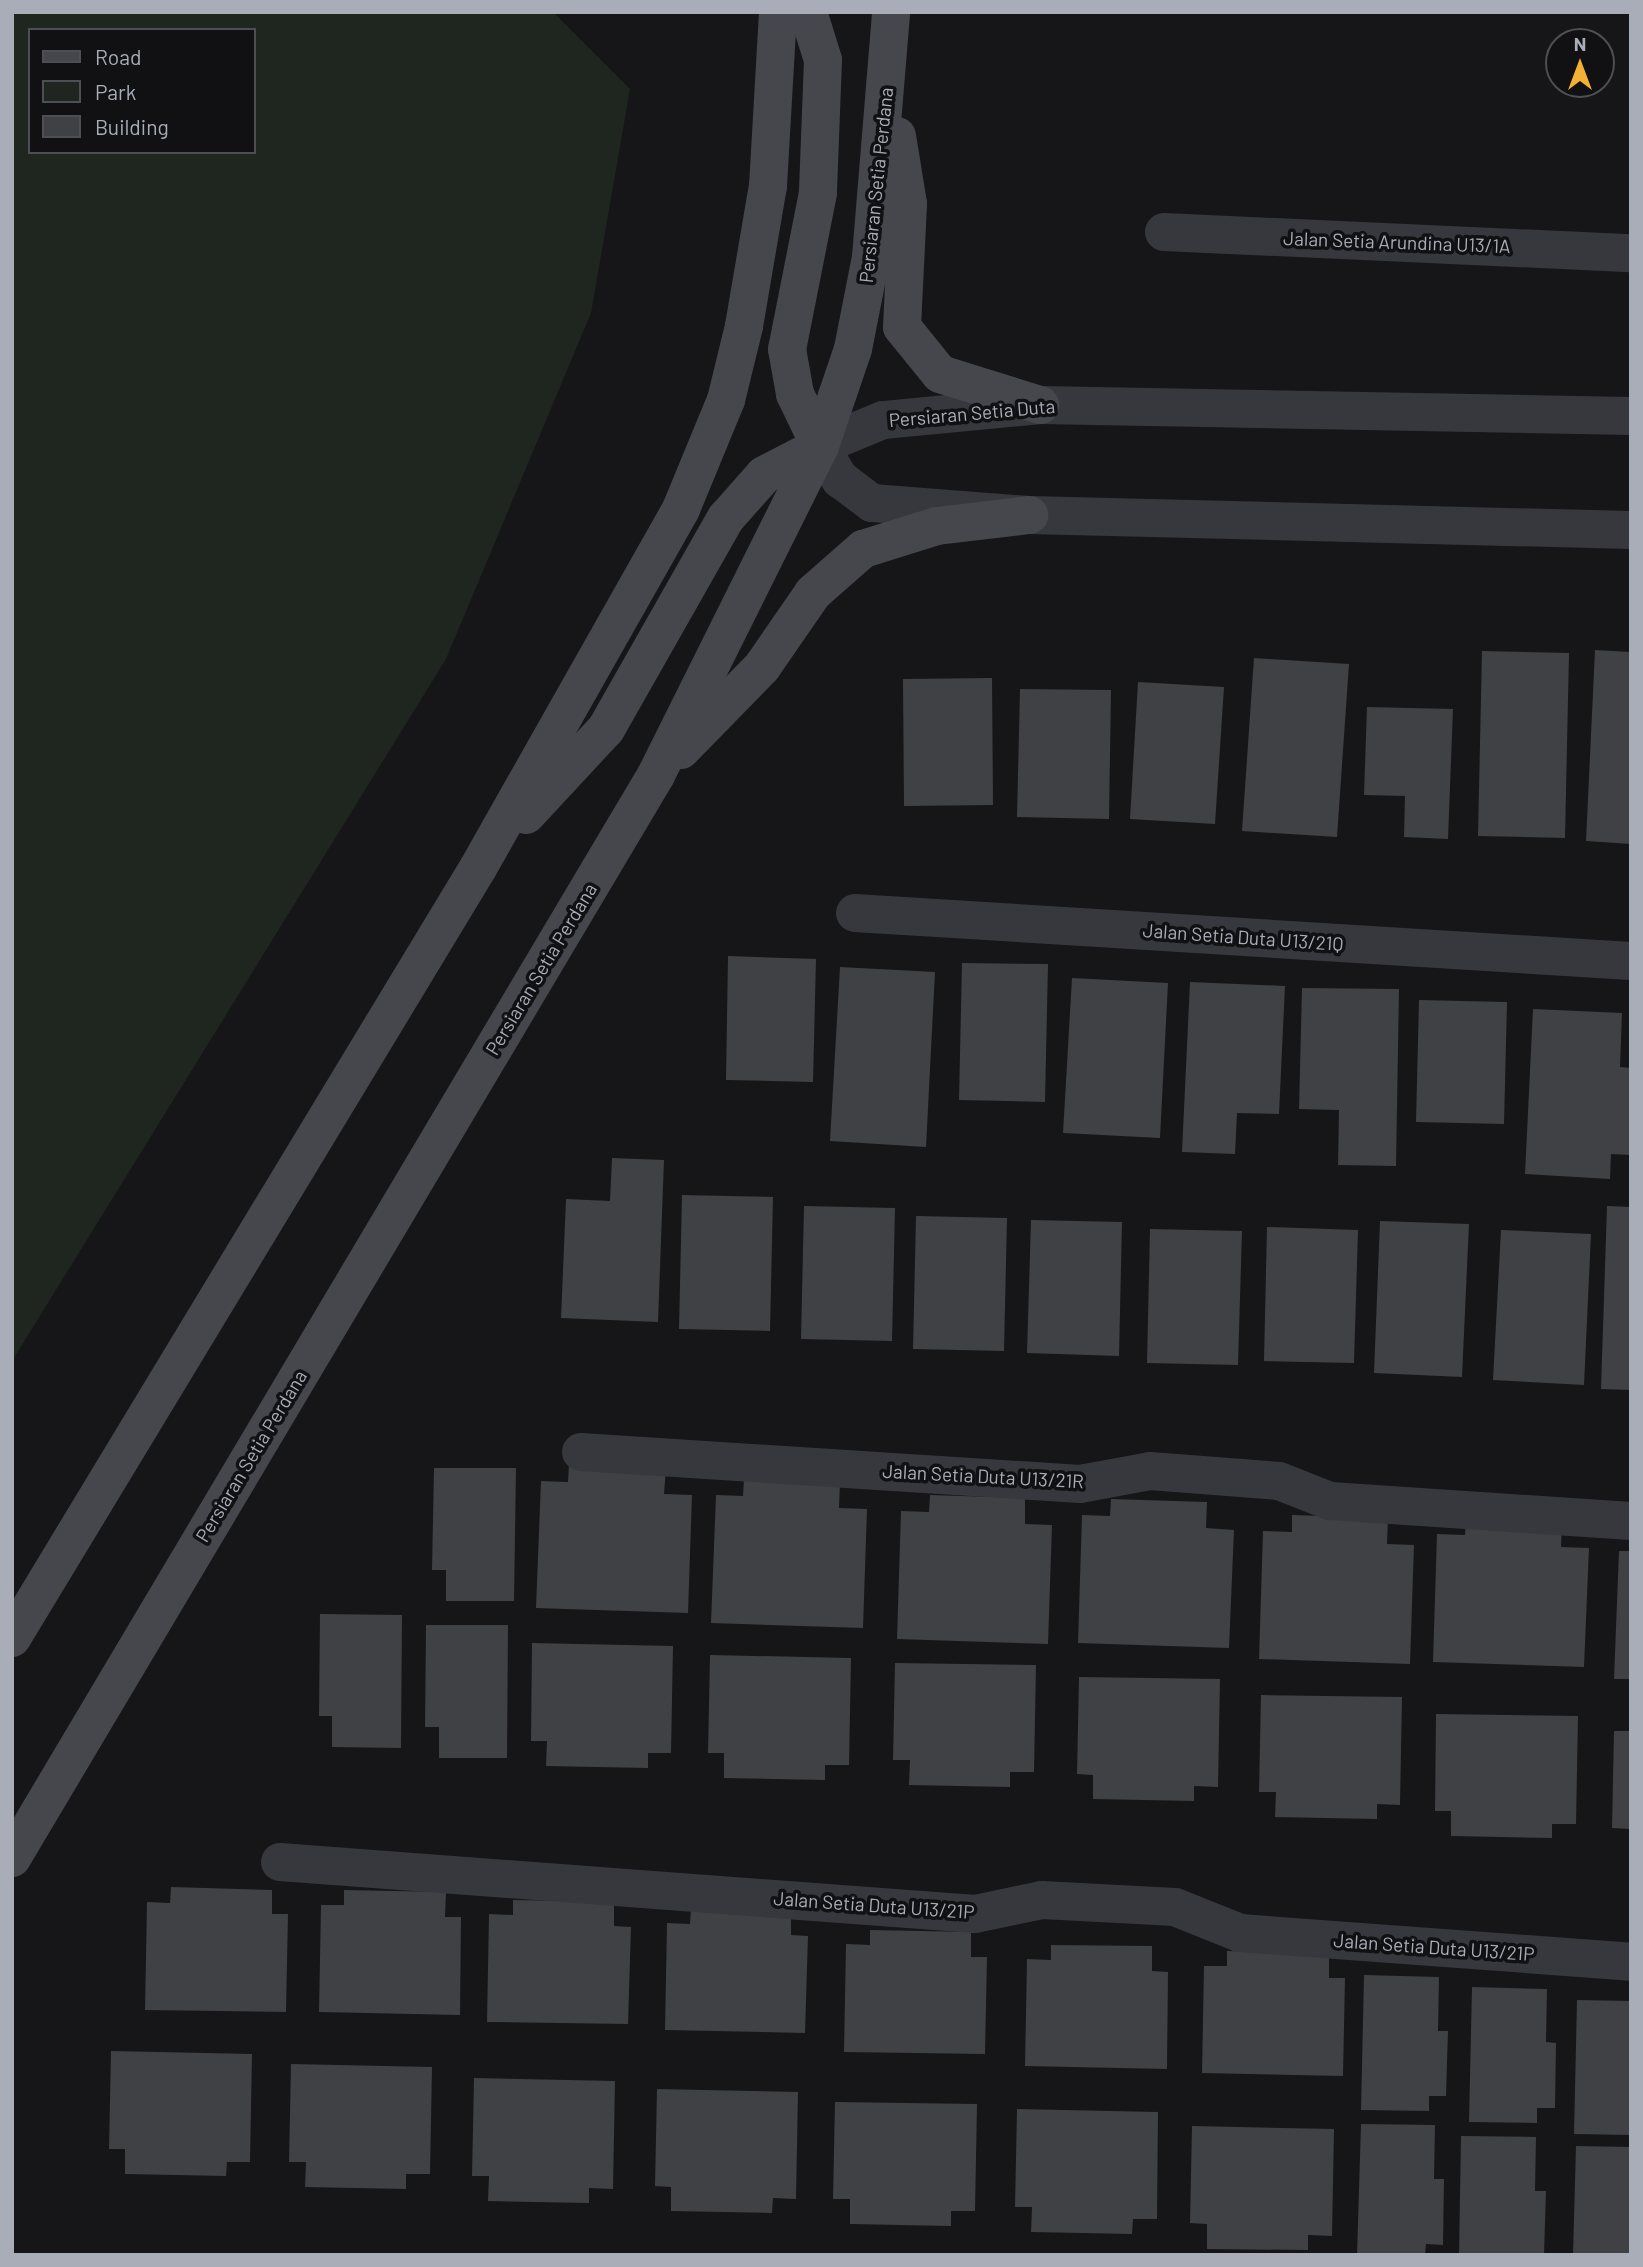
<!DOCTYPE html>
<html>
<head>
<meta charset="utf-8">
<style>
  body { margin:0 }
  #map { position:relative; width:1643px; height:2267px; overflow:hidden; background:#161618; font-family:Barlow,sans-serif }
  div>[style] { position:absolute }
  .green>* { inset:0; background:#1e261f }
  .building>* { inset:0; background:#404145 }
  .street>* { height:38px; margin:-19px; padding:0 19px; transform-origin:19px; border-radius:19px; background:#37383d }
  .secondary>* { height:38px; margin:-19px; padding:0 19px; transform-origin:19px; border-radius:19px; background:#45474d }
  span { translate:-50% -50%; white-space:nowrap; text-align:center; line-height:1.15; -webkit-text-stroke:7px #111113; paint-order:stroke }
  .street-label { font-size:19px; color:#a8adb8 }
  .frame { position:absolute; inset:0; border:14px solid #a8adb8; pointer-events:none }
  .legend { position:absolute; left:28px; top:28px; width:228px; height:126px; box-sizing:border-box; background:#111113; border:2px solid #4d4f55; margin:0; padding:9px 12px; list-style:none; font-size:21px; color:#a8adb8 }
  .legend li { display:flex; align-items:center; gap:14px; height:35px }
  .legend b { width:35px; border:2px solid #4d4f55 }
  .north { position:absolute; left:1545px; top:28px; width:70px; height:70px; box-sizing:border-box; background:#111113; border:2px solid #4d4f55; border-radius:50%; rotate:0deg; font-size:19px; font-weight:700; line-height:28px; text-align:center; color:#a8adb8 }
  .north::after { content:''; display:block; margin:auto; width:24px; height:32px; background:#f2b134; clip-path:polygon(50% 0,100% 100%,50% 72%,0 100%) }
</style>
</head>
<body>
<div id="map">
  <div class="green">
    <i style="clip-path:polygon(evenodd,553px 12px,630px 89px,591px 313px,446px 659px,12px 1361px,12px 14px,553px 12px,30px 30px,254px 30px,254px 152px,30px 152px,30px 30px)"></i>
  </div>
  <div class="building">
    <i style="clip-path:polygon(1595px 650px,1631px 652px,1631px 844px,1586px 841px)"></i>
    <i style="clip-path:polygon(1482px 651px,1569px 653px,1565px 838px,1478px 836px)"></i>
    <i style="clip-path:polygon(1254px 658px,1349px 664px,1337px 837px,1242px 831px)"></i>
    <i style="clip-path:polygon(992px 678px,993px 805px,904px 806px,903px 679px)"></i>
    <i style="clip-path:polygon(1138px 682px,1224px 687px,1215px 824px,1130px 819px)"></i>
    <i style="clip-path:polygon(1020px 689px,1111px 690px,1109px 819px,1017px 817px)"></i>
    <i style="clip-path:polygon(1367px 707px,1453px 709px,1448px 839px,1404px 837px,1405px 796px,1364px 795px)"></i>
    <i style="clip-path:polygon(728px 956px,816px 959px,813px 1082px,726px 1080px)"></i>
    <i style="clip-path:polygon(962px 963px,1048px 964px,1045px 1102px,959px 1100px)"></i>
    <i style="clip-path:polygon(840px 967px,935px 972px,926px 1147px,830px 1141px)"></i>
    <i style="clip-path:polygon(1072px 978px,1168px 983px,1160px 1138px,1063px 1133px)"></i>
    <i style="clip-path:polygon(1190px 982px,1285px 986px,1279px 1114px,1237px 1113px,1235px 1154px,1182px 1152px)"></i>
    <i style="clip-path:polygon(1302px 988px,1399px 989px,1396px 1166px,1338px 1165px,1339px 1110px,1299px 1109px)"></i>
    <i style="clip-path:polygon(1419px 1000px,1507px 1002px,1504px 1124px,1416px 1122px)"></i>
    <i style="clip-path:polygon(1533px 1009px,1622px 1013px,1620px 1067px,1631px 1068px,1631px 1155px,1611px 1154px,1610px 1179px,1525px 1174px)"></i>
    <i style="clip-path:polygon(612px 1158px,664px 1160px,658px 1322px,561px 1318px,566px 1199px,610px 1201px)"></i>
    <i style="clip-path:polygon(682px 1195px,773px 1197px,770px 1331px,679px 1329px)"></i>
    <i style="clip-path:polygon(804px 1206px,895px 1208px,892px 1341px,801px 1339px)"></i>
    <i style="clip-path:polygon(1607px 1206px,1631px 1207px,1631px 1390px,1601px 1389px)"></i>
    <i style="clip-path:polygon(916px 1216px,1007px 1218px,1004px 1351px,913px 1349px)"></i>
    <i style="clip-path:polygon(1031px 1220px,1122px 1222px,1119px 1356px,1027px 1353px)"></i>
    <i style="clip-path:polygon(1380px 1221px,1469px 1224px,1462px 1377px,1374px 1373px)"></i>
    <i style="clip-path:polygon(1267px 1227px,1358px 1230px,1354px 1363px,1264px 1361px)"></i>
    <i style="clip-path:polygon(1150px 1229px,1242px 1231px,1238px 1365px,1147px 1363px)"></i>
    <i style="clip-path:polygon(1501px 1230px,1591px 1234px,1584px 1385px,1493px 1380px)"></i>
    <i style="clip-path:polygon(569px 1464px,666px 1468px,664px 1494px,692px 1495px,688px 1613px,536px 1608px,541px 1481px,568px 1482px)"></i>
    <i style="clip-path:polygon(434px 1468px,516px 1468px,514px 1601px,446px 1601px,446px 1570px,432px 1570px)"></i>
    <i style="clip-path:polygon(744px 1479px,840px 1482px,839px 1508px,867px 1509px,863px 1628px,711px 1623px,716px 1495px,743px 1496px)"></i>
    <i style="clip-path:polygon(930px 1495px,1025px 1498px,1025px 1524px,1052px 1525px,1048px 1644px,897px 1639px,901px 1511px,929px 1512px)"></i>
    <i style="clip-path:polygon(1111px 1499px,1207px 1502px,1206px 1528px,1234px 1530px,1229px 1648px,1078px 1643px,1082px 1515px,1110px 1516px)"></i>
    <i style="clip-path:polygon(1292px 1515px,1388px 1518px,1387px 1544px,1414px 1545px,1410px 1664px,1259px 1659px,1263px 1531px,1292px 1532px)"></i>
    <i style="clip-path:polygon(1466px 1517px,1562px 1521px,1561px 1547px,1589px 1548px,1584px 1667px,1433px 1662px,1437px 1534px,1465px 1535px)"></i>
    <i style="clip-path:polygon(1619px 1551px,1631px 1551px,1631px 1679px,1614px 1679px)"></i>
    <i style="clip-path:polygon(320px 1614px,402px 1615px,401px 1748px,332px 1747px,332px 1716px,319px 1716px)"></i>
    <i style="clip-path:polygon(426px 1625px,508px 1625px,507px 1758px,439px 1758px,439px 1727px,425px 1727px)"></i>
    <i style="clip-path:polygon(532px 1643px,673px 1646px,671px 1753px,648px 1753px,648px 1768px,546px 1766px,547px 1741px,531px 1741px)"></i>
    <i style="clip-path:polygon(710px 1655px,851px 1658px,849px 1765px,825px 1765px,825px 1780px,724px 1778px,724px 1753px,708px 1753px)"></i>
    <i style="clip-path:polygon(895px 1663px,1036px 1665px,1034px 1772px,1010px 1772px,1010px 1787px,909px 1785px,910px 1760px,893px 1760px)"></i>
    <i style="clip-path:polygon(1079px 1677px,1220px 1679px,1218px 1787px,1194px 1786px,1194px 1801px,1093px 1799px,1093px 1775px,1077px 1774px)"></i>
    <i style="clip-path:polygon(1261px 1695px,1402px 1697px,1400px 1805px,1377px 1804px,1377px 1819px,1275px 1817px,1276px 1792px,1259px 1792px)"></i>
    <i style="clip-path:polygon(1436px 1714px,1578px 1716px,1576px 1824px,1552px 1824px,1552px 1838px,1451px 1836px,1451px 1811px,1435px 1811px)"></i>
    <i style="clip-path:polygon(1614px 1731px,1631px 1731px,1631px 1829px,1612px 1828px)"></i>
    <i style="clip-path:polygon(171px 1887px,272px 1890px,272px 1914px,288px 1914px,286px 2012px,145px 2010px,147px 1902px,170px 1903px)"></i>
    <i style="clip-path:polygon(344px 1890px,446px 1892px,445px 1917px,461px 1917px,460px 2015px,319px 2012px,321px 1905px,344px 1905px)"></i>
    <i style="clip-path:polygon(513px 1900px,614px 1902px,614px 1926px,631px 1927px,628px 2024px,487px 2022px,489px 1914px,513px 1915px)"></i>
    <i style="clip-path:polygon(691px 1909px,791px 1910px,791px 1935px,808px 1936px,805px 2033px,665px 2030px,667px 1923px,690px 1924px)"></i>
    <i style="clip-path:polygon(870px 1930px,971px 1932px,971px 1957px,987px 1957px,985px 2054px,844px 2052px,846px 1944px,870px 1945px)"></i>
    <i style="clip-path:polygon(1051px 1945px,1152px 1946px,1152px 1971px,1168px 1972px,1167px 2069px,1025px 2066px,1027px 1959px,1051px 1960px)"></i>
    <i style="clip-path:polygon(1227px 1951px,1329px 1953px,1329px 1978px,1345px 1978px,1343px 2076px,1202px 2073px,1204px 1966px,1227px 1966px)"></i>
    <i style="clip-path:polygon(1364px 1975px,1439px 1977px,1438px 2031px,1448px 2031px,1446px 2096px,1429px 2096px,1429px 2111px,1361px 2110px)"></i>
    <i style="clip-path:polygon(1472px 1987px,1547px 1989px,1546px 2042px,1556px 2043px,1555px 2108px,1537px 2108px,1537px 2123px,1469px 2122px)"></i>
    <i style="clip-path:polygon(1577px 2000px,1631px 2001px,1631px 2135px,1574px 2134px)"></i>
    <i style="clip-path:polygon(111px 2051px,252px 2054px,250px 2162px,227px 2162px,226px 2176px,125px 2174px,125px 2149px,109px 2149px)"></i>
    <i style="clip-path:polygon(291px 2064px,432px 2067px,430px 2174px,406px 2174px,406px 2189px,305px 2187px,306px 2162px,289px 2162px)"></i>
    <i style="clip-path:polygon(474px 2078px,615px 2081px,613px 2189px,589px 2188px,589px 2203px,488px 2201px,489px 2176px,472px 2176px)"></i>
    <i style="clip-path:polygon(657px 2089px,798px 2092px,796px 2199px,773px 2198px,772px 2213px,671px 2211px,671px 2187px,655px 2186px)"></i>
    <i style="clip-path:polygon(835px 2102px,977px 2104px,975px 2211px,951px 2211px,951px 2226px,850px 2224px,850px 2199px,833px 2199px)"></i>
    <i style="clip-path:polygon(1017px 2109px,1158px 2112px,1157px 2219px,1133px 2219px,1132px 2234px,1031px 2232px,1032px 2207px,1015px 2207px)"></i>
    <i style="clip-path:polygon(1361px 2124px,1435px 2125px,1434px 2179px,1444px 2179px,1443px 2245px,1426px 2244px,1425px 2255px,1357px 2255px)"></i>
    <i style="clip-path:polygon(1192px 2126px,1334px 2129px,1332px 2236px,1308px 2235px,1308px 2250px,1207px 2249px,1207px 2224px,1190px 2223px)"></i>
    <i style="clip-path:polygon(1461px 2136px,1536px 2137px,1535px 2191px,1546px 2191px,1544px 2255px,1459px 2255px)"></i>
    <i style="clip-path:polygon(1576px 2146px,1631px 2147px,1631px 2255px,1573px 2255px)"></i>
  </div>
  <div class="street">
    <i style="left:1164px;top:232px;width:467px;rotate:2.6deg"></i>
    <i style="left:1631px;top:416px;width:591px;rotate:-178.93deg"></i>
    <i style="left:1040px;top:405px;width:158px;rotate:174.5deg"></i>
    <i style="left:883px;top:420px;width:68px;rotate:157.6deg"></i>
    <i style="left:820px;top:446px;width:39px;rotate:59deg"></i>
    <i style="left:840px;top:479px;width:40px;rotate:37deg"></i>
    <i style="left:872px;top:503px;width:157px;rotate:4.4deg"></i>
    <i style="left:1029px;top:515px;width:602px;rotate:1.43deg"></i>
    <i style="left:855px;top:913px;width:777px;rotate:3.54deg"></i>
    <i style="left:581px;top:1452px;width:500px;rotate:3.67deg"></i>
    <i style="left:1080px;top:1484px;width:71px;rotate:-10.5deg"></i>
    <i style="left:1150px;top:1471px;width:129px;rotate:4.4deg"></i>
    <i style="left:1279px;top:1481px;width:55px;rotate:21.4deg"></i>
    <i style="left:1330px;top:1501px;width:302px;rotate:3.8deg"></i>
    <i style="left:280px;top:1862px;width:697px;rotate:4.28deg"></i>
    <i style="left:975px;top:1914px;width:68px;rotate:-11.8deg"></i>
    <i style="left:1042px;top:1900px;width:133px;rotate:3deg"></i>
    <i style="left:1175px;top:1907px;width:70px;rotate:21.8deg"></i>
    <i style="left:1240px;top:1933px;width:392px;rotate:4.2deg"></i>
  </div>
  <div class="secondary">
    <i style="left:808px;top:12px;width:50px;rotate:72.6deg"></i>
    <i style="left:823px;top:60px;width:133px;rotate:92.2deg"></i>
    <i style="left:818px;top:193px;width:159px;rotate:101.2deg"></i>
    <i style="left:787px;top:349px;width:46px;rotate:79.9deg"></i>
    <i style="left:795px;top:394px;width:58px;rotate:64.3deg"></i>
    <i style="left:897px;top:136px;width:69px;rotate:80.8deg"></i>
    <i style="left:908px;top:204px;width:123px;rotate:92.8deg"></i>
    <i style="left:902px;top:327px;width:60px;rotate:51deg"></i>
    <i style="left:940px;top:374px;width:105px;rotate:17.2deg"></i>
    <i style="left:681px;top:750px;width:116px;rotate:-45.7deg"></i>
    <i style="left:762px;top:667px;width:90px;rotate:-55.4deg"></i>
    <i style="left:813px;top:593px;width:67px;rotate:-41.3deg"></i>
    <i style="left:863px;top:549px;width:77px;rotate:-17.3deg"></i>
    <i style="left:937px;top:526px;width:93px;rotate:-6.8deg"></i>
    <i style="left:526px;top:815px;width:117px;rotate:-47.1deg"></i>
    <i style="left:606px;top:729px;width:243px;rotate:-60.4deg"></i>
    <i style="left:726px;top:518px;width:57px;rotate:-48.5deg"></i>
    <i style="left:764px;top:475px;width:63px;rotate:-27.4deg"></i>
    <i style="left:12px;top:1638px;width:900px;rotate:-58.82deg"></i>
    <i style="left:478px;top:868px;width:412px;rotate:-60.5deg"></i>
    <i style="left:681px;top:509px;width:118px;rotate:-67.6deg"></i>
    <i style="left:726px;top:400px;width:76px;rotate:-76.3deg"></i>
    <i style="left:744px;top:326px;width:142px;rotate:-80.3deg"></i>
    <i style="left:768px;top:186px;width:174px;rotate:-86.7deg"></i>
    <i style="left:12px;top:1858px;width:1260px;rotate:-59.26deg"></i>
    <i style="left:656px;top:775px;width:368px;rotate:-63.5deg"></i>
    <i style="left:820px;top:446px;width:102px;rotate:-71.2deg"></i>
    <i style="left:853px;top:349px;width:94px;rotate:-78.9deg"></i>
    <i style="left:871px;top:257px;width:246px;rotate:-85.3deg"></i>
  </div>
  <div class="street-label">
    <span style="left:876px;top:185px;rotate:-84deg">Persiaran Setia Perdana</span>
    <span style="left:1397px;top:242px;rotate:2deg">Jalan Setia Arundina U13/1A</span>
    <span style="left:972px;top:413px;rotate:-5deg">Persiaran Setia Duta</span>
    <span style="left:1243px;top:937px;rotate:4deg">Jalan Setia Duta U13/21Q</span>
    <span style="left:541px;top:969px;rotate:-59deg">Persiaran Setia Perdana</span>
    <span style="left:251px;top:1456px;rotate:-59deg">Persiaran Setia Perdana</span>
    <span style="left:983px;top:1476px;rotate:3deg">Jalan Setia Duta U13/21R</span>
    <span style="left:874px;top:1905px;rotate:4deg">Jalan Setia Duta U13/21P</span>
    <span style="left:1434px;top:1947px;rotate:4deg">Jalan Setia Duta U13/21P</span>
  </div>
  <div class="frame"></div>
  <ul class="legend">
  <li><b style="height:9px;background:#45474d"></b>Road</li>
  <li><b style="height:19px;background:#1e261f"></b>Park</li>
  <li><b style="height:19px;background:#404145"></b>Building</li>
  </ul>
  <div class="north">N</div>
</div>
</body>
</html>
